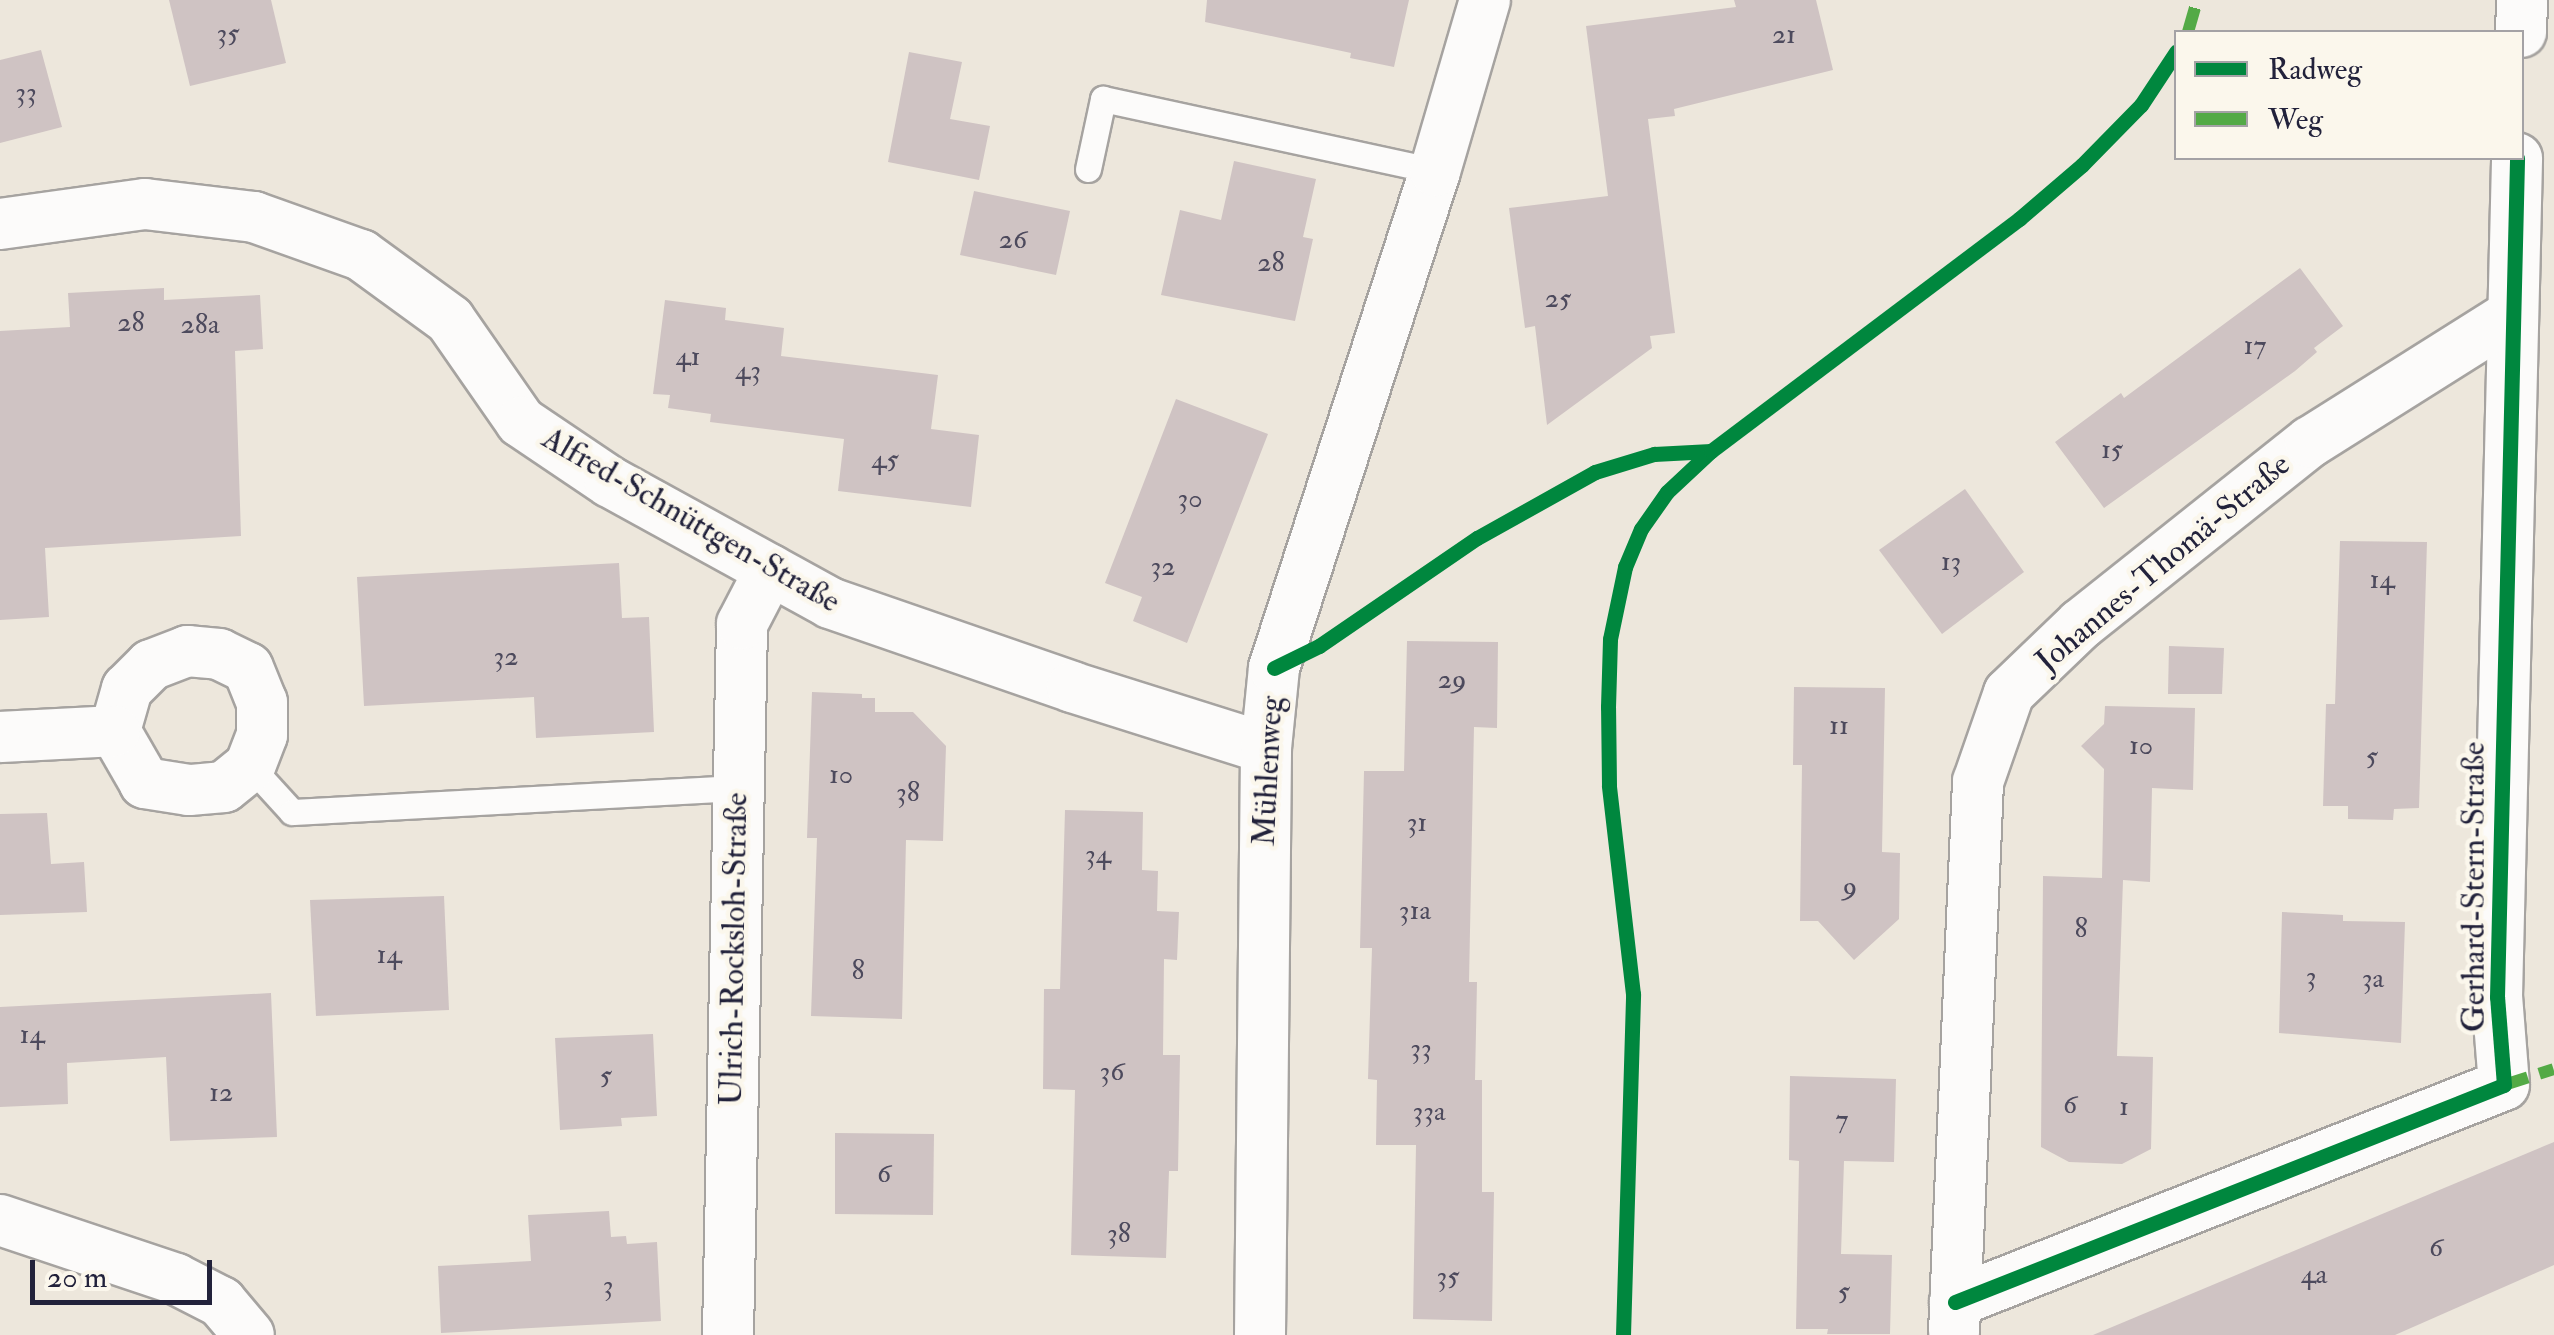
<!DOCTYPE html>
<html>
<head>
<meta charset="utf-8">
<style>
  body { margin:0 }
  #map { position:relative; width:2554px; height:1335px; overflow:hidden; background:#ede7dc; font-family:"IM FELL Double Pica",serif }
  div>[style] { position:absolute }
  .building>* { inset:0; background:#cfc3c3 }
  .roads { filter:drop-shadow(2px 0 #a6a3a0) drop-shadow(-2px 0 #a6a3a0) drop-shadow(0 2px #a6a3a0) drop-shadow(0 -2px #a6a3a0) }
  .service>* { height:25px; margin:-12.5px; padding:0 12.5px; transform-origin:12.5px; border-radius:12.5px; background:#fcfbfa }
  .minor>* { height:50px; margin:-25px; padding:0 25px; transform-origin:25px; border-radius:25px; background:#fcfbfa }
  .quiet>* { height:12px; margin-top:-6px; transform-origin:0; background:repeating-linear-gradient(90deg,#53aa46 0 25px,transparent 0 37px) }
  .cycleway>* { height:15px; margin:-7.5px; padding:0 7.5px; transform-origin:7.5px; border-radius:7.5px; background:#00873e }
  span { translate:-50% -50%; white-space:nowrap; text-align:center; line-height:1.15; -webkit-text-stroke:9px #fbf7ec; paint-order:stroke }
  .number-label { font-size:28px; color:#4d4a5d }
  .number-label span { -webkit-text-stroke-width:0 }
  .street-label { font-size:32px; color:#22223b }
  .legend { position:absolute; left:2174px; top:30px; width:350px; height:130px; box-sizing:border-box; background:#fbf7ec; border:2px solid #a4a2a5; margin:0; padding:12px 18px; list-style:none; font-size:30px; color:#22223b }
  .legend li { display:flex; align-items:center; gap:20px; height:50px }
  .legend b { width:50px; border:2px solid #a4a2a5 }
  .scale { position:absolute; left:30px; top:1260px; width:182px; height:45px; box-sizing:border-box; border:5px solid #22223b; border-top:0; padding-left:12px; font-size:30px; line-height:35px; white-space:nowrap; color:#22223b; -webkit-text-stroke:8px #fbf7ec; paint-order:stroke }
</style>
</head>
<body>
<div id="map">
  <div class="building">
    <i style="clip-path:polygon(169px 0,271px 0,286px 63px,190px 86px)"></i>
    <i style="clip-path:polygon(1207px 0,1409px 0,1394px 67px,1350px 58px,1351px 53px,1205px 22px)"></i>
    <i style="clip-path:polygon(1734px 0,1816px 0,1833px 70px,1674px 109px,1675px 116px,1648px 119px,1675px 333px,1650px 336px,1652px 348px,1547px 425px,1535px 326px,1525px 328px,1509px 208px,1608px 196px,1586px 26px,1736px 7px)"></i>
    <i style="clip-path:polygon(41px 50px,62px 127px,0 143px,0 60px)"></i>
    <i style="clip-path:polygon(909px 52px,962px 62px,950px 119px,990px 126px,979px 180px,888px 162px)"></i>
    <i style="clip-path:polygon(1234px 161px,1316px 179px,1303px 237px,1313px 239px,1295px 321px,1161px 295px,1180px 210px,1221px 220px)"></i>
    <i style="clip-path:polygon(974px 191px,1070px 211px,1056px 275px,960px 255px)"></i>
    <i style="clip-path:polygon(2300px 268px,2343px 326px,2314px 348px,2317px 352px,2295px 371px,2104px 508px,2055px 442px,2121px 393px,2124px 398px)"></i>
    <i style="clip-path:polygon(164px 288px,164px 300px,260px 295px,263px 349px,235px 351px,241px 536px,45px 548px,49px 617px,0 620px,0 331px,70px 327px,68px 293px)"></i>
    <i style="clip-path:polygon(665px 300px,726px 308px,725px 320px,784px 328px,781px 356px,938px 375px,931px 429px,979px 435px,971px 507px,838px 491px,844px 439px,710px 422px,711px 414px,668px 408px,670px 395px,653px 394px)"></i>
    <i style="clip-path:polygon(1176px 399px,1268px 434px,1187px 643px,1133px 621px,1142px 597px,1105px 583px)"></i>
    <i style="clip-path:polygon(1965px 489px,2024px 572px,1942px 634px,1879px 550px)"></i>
    <i style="clip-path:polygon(2340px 541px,2427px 542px,2419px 808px,2394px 809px,2393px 820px,2348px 819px,2348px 806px,2323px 806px,2326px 704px,2335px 704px)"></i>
    <i style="clip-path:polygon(619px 563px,622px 618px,649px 617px,654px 732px,536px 738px,534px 697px,364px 706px,357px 577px)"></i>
    <i style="clip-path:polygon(1407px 641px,1498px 642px,1497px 728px,1474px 727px,1469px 982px,1477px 982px,1475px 1080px,1482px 1080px,1482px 1192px,1494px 1192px,1492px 1321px,1413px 1319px,1416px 1145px,1376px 1145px,1377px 1080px,1368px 1079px,1372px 948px,1360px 948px,1364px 771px,1404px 771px)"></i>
    <i style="clip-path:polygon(2169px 646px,2224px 648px,2222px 694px,2168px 694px)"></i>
    <i style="clip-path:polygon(1794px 687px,1885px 688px,1882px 852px,1900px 853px,1899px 919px,1854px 960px,1818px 921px,1800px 921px,1802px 765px,1793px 765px)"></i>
    <i style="clip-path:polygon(812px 692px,862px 694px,862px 698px,875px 698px,875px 712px,913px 712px,946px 746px,943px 841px,906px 840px,902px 1019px,811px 1016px,817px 838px,807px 838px)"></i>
    <i style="clip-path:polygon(2105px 706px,2195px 708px,2193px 790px,2152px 788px,2150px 882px,2123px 880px,2117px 1056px,2153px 1057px,2151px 1149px,2122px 1164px,2069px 1162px,2041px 1147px,2043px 876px,2102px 878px,2104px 769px,2081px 746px,2104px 724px)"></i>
    <i style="clip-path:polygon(1065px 810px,1143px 812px,1142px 870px,1158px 871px,1157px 911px,1179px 912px,1177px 960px,1164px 959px,1163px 1055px,1180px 1055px,1178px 1171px,1169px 1171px,1166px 1258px,1071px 1255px,1075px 1090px,1043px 1089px,1044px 989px,1060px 989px)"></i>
    <i style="clip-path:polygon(47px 813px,51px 864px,84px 862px,87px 912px,0 915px,0 814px)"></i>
    <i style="clip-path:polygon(444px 896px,449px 1010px,316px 1016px,310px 900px)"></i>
    <i style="clip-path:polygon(2282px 912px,2343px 915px,2343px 921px,2405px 922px,2401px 1043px,2279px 1033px)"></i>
    <i style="clip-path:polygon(271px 993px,277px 1137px,170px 1141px,166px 1057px,67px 1063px,68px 1104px,0 1107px,0 1007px)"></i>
    <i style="clip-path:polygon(653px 1034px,657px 1116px,621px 1118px,622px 1126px,560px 1130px,555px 1038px)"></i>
    <i style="clip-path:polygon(1790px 1076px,1896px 1079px,1894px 1162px,1844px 1161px,1841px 1254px,1892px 1255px,1890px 1334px,1827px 1334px,1828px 1329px,1796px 1329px,1799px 1161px,1789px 1160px)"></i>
    <i style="clip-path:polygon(835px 1133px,934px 1134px,933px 1215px,835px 1214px)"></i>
    <i style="clip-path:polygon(2554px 1142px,2554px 1265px,2395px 1335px,2093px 1335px)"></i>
    <i style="clip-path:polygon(609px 1211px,611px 1237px,626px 1236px,627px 1244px,657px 1242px,661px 1321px,441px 1333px,438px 1266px,531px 1261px,528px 1215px)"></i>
  </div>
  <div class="roads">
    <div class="service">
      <i style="left:1088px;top:169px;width:72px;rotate:-77.9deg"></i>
      <i style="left:1103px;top:99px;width:340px;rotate:12.2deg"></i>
      <i style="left:250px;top:766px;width:62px;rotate:47.6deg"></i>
      <i style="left:292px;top:812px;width:447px;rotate:-3.1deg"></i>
    </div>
    <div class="minor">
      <i style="left:2521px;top:32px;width:32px;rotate:-88deg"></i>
      <i style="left:0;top:224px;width:146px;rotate:-7.9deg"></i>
      <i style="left:145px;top:204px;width:110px;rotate:6.8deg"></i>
      <i style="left:254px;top:217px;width:114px;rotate:19.6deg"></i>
      <i style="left:361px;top:255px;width:110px;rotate:36.1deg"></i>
      <i style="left:450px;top:320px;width:124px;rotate:55.2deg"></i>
      <i style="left:521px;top:422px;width:107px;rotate:34deg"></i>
      <i style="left:610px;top:482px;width:251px;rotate:28.8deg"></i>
      <i style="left:830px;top:603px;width:256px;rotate:19.1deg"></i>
      <i style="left:1072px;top:687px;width:203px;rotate:17.5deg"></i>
      <i style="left:187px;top:651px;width:32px;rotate:5deg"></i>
      <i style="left:219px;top:654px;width:32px;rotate:26deg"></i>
      <i style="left:248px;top:668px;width:37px;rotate:68deg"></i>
      <i style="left:262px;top:702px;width:33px;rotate:90deg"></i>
      <i style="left:262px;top:735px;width:33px;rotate:111deg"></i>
      <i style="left:250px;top:766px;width:33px;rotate:141deg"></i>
      <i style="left:224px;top:787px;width:35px;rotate:175deg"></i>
      <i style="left:189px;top:790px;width:45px;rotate:-171deg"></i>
      <i style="left:145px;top:783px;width:60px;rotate:-120deg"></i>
      <i style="left:115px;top:731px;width:44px;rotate:-74.1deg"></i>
      <i style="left:127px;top:689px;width:34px;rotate:-45deg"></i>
      <i style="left:151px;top:665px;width:39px;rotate:-21deg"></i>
      <i style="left:0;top:737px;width:115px;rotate:-3deg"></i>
      <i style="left:0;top:1220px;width:186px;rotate:18.5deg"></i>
      <i style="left:176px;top:1279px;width:51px;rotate:27.1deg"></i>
      <i style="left:221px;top:1302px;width:43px;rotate:49.7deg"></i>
      <i style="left:1955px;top:1302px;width:590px;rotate:-21.57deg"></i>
      <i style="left:2504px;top:1085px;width:88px;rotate:-94.5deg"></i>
      <i style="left:2497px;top:997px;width:839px;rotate:-88.63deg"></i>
      <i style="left:1954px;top:1332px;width:551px;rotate:-87.5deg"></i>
      <i style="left:1978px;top:782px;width:94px;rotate:-70.8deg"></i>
      <i style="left:2009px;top:693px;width:100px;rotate:-43.8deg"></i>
      <i style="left:2081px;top:624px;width:293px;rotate:-38.5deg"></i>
      <i style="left:2310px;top:442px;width:239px;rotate:-32.2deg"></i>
      <i style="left:728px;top:1335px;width:711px;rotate:-88.87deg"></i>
      <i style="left:742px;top:624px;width:61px;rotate:-62.6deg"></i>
      <i style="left:1260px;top:1335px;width:587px;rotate:-89.41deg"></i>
      <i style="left:1266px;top:748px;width:80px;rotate:-84.3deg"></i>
      <i style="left:1274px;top:668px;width:522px;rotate:-72.05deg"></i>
      <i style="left:1435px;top:171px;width:178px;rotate:-73.7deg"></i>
    </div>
  </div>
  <div class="quiet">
    <i style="left:2188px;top:32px;width:33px;rotate:-74deg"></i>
    <i style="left:2504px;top:1085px;width:52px;rotate:-17.7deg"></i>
  </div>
  <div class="cycleway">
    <i style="left:1274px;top:668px;width:50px;rotate:-26.1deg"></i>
    <i style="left:1319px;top:646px;width:191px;rotate:-34.4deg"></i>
    <i style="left:1477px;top:538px;width:135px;rotate:-29.2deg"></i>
    <i style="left:1595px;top:472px;width:62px;rotate:-17deg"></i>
    <i style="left:1654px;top:454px;width:57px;rotate:-3deg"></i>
    <i style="left:1955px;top:1302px;width:590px;rotate:-21.57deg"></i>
    <i style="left:2504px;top:1085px;width:88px;rotate:-94.5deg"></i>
    <i style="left:2497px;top:997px;width:839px;rotate:-88.63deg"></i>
    <i style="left:1623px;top:1335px;width:341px;rotate:-88.3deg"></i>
    <i style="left:1633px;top:994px;width:210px;rotate:-96.6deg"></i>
    <i style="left:1609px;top:785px;width:78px;rotate:-90.7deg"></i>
    <i style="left:1608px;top:707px;width:68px;rotate:-88.3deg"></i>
    <i style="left:1610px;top:639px;width:74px;rotate:-78.2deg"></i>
    <i style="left:1625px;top:567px;width:41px;rotate:-67.2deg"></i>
    <i style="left:1641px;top:529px;width:45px;rotate:-54.9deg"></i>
    <i style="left:1667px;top:492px;width:60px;rotate:-43deg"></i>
    <i style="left:1711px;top:451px;width:386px;rotate:-37deg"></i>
    <i style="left:2019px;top:219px;width:83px;rotate:-40.6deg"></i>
    <i style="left:2082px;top:165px;width:84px;rotate:-45.5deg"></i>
    <i style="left:2141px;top:105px;width:64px;rotate:-56.6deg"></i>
  </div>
  <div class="number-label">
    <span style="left:228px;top:34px">35</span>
    <span style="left:1784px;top:35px">21</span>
    <span style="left:26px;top:93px">33</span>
    <span style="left:1013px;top:240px">26</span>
    <span style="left:1271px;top:263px">28</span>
    <span style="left:1558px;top:299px">25</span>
    <span style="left:131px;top:323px">28</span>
    <span style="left:200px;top:325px">28a</span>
    <span style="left:2255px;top:346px">17</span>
    <span style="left:688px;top:357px">41</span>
    <span style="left:748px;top:371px">43</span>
    <span style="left:2112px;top:450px">15</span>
    <span style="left:885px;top:460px">45</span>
    <span style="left:1190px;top:499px">30</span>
    <span style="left:1951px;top:562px">13</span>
    <span style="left:1163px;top:567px">32</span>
    <span style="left:2382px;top:580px">14</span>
    <span style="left:506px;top:657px">32</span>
    <span style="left:1452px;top:680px">29</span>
    <span style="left:1839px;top:726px">11</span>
    <span style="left:2141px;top:746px">10</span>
    <span style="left:2372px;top:757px">5</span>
    <span style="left:841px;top:775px">10</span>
    <span style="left:908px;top:793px">38</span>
    <span style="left:1417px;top:823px">31</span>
    <span style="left:1098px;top:855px">34</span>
    <span style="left:1850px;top:887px">9</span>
    <span style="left:1415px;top:911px">31a</span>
    <span style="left:2081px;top:929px">8</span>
    <span style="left:389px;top:955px">14</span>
    <span style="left:858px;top:971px">8</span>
    <span style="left:2311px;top:977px">3</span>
    <span style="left:2373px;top:979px">3a</span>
    <span style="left:32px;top:1035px">14</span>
    <span style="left:1421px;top:1049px">33</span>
    <span style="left:1112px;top:1072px">36</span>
    <span style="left:606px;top:1076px">5</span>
    <span style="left:221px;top:1093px">12</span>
    <span style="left:2070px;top:1105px">6</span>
    <span style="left:2124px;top:1107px">1</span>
    <span style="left:1429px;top:1112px">33a</span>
    <span style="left:1842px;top:1120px">7</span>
    <span style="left:884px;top:1174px">6</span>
    <span style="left:1119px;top:1234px">38</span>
    <span style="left:2436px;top:1248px">6</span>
    <span style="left:2314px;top:1275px">4a</span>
    <span style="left:1448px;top:1277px">35</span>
    <span style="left:608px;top:1286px">3</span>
    <span style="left:1844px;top:1292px">5</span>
  </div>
  <div class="street-label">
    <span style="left:691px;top:520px;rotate:30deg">Alfred-Schnüttgen-Straße</span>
    <span style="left:2163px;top:563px;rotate:-40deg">Johannes-Thomä-Straße</span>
    <span style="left:1268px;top:771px;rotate:-87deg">Mühlenweg</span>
    <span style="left:2474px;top:887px;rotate:-90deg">Gerhard-Stern-Straße</span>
    <span style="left:734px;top:949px;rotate:-89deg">Ulrich-Rocksloh-Straße</span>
  </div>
  <ul class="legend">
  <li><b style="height:12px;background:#00873e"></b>Radweg</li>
  <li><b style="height:12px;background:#53aa46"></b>Weg</li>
  </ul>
  <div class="scale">20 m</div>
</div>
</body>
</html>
